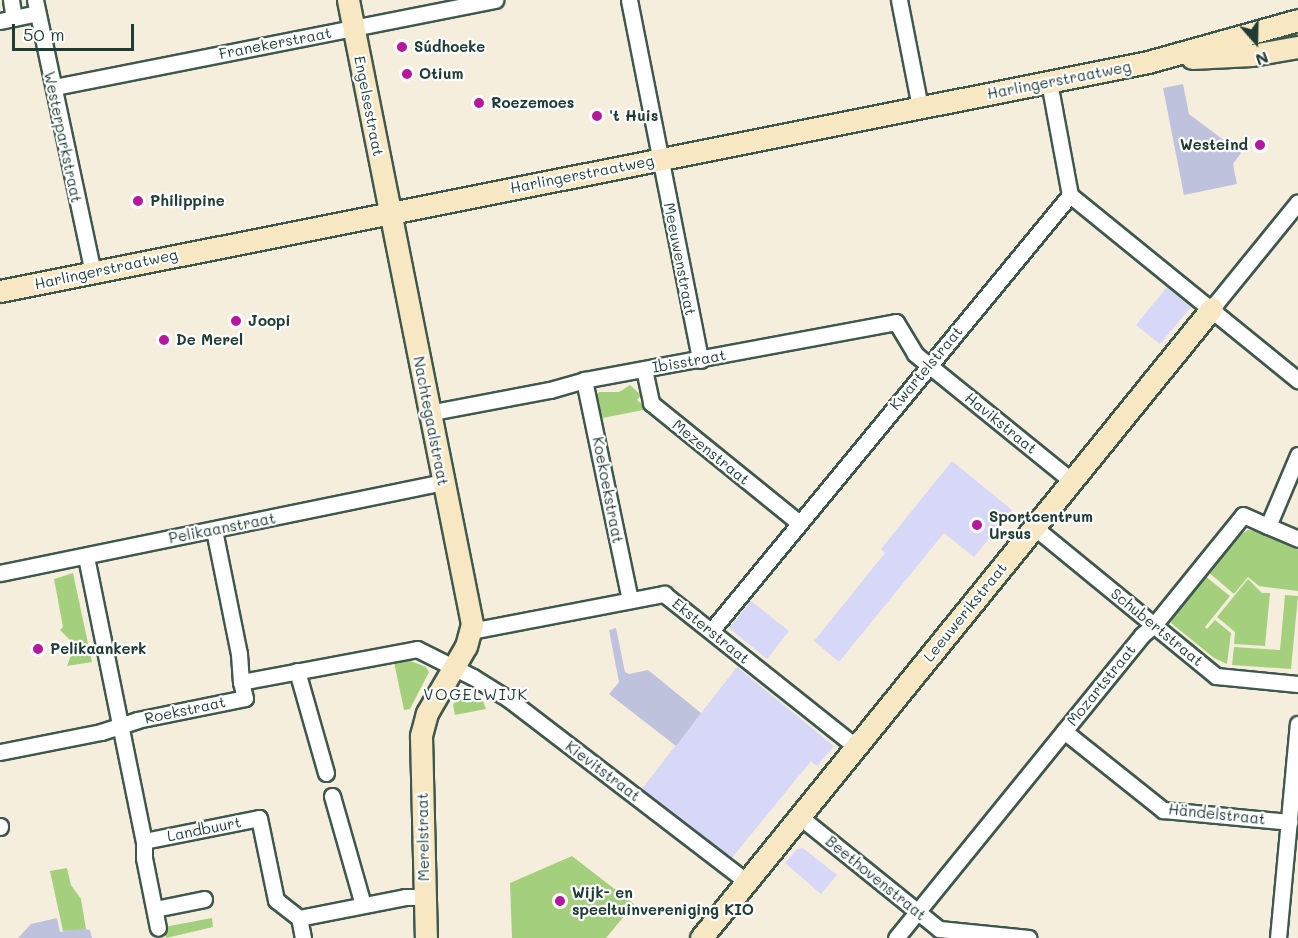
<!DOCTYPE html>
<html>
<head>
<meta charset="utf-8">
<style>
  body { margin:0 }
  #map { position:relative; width:1298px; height:938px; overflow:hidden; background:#f6eedd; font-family:Mali,sans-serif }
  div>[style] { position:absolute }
  .built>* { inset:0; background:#d7d7f8 }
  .industrial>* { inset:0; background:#bfc2dd }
  .green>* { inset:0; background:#a4d07d }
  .roads { filter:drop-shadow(2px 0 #3f584d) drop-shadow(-2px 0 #3f584d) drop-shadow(0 2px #3f584d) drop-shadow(0 -2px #3f584d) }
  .street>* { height:15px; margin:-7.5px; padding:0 7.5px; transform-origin:7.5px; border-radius:7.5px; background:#fff }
  .secondary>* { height:21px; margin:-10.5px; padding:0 10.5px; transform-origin:10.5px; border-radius:10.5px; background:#f8e7c3 }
  .dots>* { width:16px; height:16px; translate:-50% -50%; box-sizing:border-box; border:3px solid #fff; border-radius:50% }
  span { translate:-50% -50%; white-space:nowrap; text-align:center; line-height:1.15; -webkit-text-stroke:4.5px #fff; paint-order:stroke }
  .street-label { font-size:15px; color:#1f3d34 }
  .poi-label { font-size:15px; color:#1f3d34; font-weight:700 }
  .left { translate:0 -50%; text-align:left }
  .right { translate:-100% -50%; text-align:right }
  .neighbourhood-label { font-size:16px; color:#1f3d34; letter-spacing:1.5px }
  .north { position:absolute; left:1226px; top:12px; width:60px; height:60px; -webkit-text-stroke:4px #fff; paint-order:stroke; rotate:160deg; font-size:16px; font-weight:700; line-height:24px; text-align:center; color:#1f3d34 }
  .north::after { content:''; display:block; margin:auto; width:21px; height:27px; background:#1f3d34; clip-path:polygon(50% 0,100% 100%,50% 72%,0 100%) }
  .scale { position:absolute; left:12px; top:24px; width:122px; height:27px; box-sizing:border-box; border:3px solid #1f3d34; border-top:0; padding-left:8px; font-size:18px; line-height:21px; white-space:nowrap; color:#1f3d34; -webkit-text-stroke:4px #fff; paint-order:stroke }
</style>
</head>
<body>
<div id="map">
  <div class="built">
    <i style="clip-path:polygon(1167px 287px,1191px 307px,1160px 344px,1136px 325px)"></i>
    <i style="clip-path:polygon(952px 461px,1012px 510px,974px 557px,944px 533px,839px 662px,814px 641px,885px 553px,881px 549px)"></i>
    <i style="clip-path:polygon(751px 601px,789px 631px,767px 659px,729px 628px)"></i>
    <i style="clip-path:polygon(737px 667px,834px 746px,817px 766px,811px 761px,731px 859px,641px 790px)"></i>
    <i style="clip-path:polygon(803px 848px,837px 875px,821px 894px,785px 863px,797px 849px)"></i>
  </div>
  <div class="industrial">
    <i style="clip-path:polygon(1183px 84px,1189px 114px,1241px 153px,1233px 164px,1237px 184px,1184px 195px,1163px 88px)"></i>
    <i style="clip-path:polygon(616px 628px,625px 672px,629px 674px,648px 670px,701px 713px,676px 746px,609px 694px,619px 682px,609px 630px)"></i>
    <i style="clip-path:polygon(57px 918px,60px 932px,82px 928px,90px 930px,92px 938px,18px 938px,31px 924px)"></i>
  </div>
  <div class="green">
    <i style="clip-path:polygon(630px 385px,641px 395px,637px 400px,642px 404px,643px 410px,603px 418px,596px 409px,600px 403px,594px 399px,599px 392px,619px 392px)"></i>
    <i style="clip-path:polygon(1248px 530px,1256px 531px,1298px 550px,1298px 591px,1259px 586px,1248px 577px,1234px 594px,1208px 572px,1238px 536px)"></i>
    <i style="clip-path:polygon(73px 573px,92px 662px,67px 666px,75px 645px,60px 630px,63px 627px,54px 579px)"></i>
    <i style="clip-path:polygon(1205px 576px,1230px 596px,1205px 627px,1207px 629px,1215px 620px,1231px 633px,1227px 664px,1214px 658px,1171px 623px,1174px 615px)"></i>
    <i style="clip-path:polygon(1248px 579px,1262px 593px,1270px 593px,1265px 646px,1234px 644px,1235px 632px,1217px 617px)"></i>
    <i style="clip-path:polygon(1285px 595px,1298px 596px,1291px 669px,1232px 665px,1234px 647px,1280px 650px)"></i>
    <i style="clip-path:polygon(408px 660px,426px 667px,429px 672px,410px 709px,404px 710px,394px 662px)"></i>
    <i style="clip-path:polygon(462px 689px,483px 701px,486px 709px,455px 715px,453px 705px)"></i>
    <i style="clip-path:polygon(572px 856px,634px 904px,606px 938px,512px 938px,510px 883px)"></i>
    <i style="clip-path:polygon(67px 868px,71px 885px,81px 899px,86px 929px,63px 931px,50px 871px)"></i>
    <i style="clip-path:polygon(212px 918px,213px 927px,166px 938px,164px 927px)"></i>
  </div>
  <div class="roads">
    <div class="street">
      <i style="left:11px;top:0;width:18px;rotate:81deg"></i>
      <i style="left:35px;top:0;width:279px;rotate:78deg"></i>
      <i style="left:629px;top:0;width:367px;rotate:78.8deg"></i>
      <i style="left:899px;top:0;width:109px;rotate:78.9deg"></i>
      <i style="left:0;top:21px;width:38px;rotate:-12deg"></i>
      <i style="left:1049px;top:82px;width:115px;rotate:79.5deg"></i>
      <i style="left:55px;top:87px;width:449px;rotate:-11.2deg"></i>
      <i style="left:1070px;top:195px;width:294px;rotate:39.1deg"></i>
      <i style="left:1212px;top:308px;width:136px;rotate:-50.9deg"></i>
      <i style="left:644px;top:369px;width:35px;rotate:78deg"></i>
      <i style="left:651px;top:403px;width:191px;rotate:39deg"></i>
      <i style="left:584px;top:380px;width:225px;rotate:78.2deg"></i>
      <i style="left:428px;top:413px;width:124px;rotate:-10.7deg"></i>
      <i style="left:550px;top:390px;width:35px;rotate:-16deg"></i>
      <i style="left:584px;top:380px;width:317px;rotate:-10.5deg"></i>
      <i style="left:896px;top:322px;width:37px;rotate:59deg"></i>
      <i style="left:915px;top:354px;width:202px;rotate:39deg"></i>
      <i style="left:1268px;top:526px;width:33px;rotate:23deg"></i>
      <i style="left:1034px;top:527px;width:235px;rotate:39.3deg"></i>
      <i style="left:1216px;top:676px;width:82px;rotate:5.6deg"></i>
      <i style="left:214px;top:530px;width:126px;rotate:78.6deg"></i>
      <i style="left:239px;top:654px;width:28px;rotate:86deg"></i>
      <i style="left:86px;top:557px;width:290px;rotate:78.5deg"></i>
      <i style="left:144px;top:841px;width:17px;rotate:90deg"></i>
      <i style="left:144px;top:858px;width:71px;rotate:78.7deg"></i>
      <i style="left:0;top:573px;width:452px;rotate:-11.6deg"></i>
      <i style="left:471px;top:631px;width:197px;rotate:-10.9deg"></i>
      <i style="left:664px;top:594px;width:244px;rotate:38.5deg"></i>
      <i style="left:711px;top:631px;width:565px;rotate:-50.53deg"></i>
      <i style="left:297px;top:671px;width:106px;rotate:74.1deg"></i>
      <i style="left:1064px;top:731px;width:127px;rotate:38.6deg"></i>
      <i style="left:1163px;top:810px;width:127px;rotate:5.4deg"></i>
      <i style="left:0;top:752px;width:103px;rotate:-11.2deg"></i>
      <i style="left:101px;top:732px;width:38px;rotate:-18deg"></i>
      <i style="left:137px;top:720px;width:110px;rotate:-11.5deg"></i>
      <i style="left:245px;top:698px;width:16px;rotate:-104deg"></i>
      <i style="left:241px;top:682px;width:179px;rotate:-10.6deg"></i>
      <i style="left:417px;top:649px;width:63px;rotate:26.6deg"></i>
      <i style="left:473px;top:677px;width:44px;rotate:31.9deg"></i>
      <i style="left:510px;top:700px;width:299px;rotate:37.5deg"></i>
      <i style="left:332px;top:796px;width:113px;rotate:74.1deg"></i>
      <i style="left:799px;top:816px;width:180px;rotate:38.9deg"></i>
      <i style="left:939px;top:929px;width:90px;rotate:5.7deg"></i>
      <i style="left:0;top:826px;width:1px;rotate:90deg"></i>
      <i style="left:144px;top:841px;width:117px;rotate:-11.3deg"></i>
      <i style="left:259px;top:818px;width:84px;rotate:78.3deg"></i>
      <i style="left:276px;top:900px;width:29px;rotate:38deg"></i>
      <i style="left:155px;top:909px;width:50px;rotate:-11.5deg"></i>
      <i style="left:303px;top:938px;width:20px;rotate:-101deg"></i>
      <i style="left:299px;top:918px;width:108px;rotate:-11.2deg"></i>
      <i style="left:405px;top:897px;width:20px"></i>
      <i style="left:896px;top:938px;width:390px;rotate:-50.9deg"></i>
      <i style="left:1142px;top:635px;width:16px;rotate:-40deg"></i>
      <i style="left:1154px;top:625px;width:141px;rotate:-51deg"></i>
      <i style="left:1243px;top:515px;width:27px;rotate:24deg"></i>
      <i style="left:1268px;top:526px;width:77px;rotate:-67.1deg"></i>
      <i style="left:1278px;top:938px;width:215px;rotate:-84.7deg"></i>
    </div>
    <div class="secondary">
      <i style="left:348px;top:0;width:636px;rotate:78.76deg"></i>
      <i style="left:472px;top:624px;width:23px;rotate:105deg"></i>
      <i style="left:466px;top:646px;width:78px;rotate:120.2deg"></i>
      <i style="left:427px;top:713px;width:24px;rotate:105deg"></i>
      <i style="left:421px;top:736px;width:202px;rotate:88.6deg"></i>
      <i style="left:1192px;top:58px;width:60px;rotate:-2.9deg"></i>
      <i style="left:1252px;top:55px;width:47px;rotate:-9.9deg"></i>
      <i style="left:0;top:291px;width:1171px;rotate:-11.28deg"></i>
      <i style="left:1148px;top:62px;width:156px;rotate:-15.6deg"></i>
      <i style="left:701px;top:938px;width:811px;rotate:-50.95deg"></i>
    </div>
  </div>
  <div class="dots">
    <i style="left:402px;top:47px;background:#b5179e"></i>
    <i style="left:407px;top:74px;background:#b5179e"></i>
    <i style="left:479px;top:103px;background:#b5179e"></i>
    <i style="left:597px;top:116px;background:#b5179e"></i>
    <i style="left:1260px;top:145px;background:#b5179e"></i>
    <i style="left:138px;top:201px;background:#b5179e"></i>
    <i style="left:236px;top:321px;background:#b5179e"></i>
    <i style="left:164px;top:340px;background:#b5179e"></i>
    <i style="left:977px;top:525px;background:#b5179e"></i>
    <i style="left:38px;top:649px;background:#b5179e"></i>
    <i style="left:560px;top:901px;background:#b5179e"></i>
  </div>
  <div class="street-label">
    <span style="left:275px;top:43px;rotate:-11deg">Franekerstraat</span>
    <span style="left:1059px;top:80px;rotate:-11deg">Harlingerstraatweg</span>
    <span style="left:369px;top:106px;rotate:79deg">Engelsestraat</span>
    <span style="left:63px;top:137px;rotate:78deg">Westerparkstraat</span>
    <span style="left:582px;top:174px;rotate:-11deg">Harlingerstraatweg</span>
    <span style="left:680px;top:259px;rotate:79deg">Meeuwenstraat</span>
    <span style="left:106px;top:269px;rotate:-12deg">Harlingerstraatweg</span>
    <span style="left:689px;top:361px;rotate:-10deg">Ibisstraat</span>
    <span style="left:926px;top:368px;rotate:-50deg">Kwartelstraat</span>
    <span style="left:431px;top:421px;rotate:79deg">Nachtegaalstraat</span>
    <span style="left:1001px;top:423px;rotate:39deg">Havikstraat</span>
    <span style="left:711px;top:452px;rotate:39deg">Mezenstraat</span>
    <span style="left:608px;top:490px;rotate:79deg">Koekoekstraat</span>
    <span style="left:222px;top:528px;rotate:-11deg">Pelikaanstraat</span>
    <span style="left:965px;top:612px;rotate:-51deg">Leeuwerikstraat</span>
    <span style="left:1157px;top:627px;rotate:39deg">Schubertstraat</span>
    <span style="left:711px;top:631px;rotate:39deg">Eksterstraat</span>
    <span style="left:1101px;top:685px;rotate:-51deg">Mozartstraat</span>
    <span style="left:185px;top:710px;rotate:-12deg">Roekstraat</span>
    <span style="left:603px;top:771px;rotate:37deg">Kievitstraat</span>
    <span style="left:1217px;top:814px;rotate:6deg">Händelstraat</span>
    <span style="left:204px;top:829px;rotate:-11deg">Landbuurt</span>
    <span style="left:423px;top:837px;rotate:-91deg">Merelstraat</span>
    <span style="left:876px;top:878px;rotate:39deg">Beethovenstraat</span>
  </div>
  <div class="poi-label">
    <span class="left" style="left:414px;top:47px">Súdhoeke</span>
    <span class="left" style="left:419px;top:74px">Otium</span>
    <span class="left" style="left:491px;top:103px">Roezemoes</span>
    <span class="left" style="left:609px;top:116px">'t Huis</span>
    <span class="right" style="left:1248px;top:145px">Westeind</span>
    <span class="left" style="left:150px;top:201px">Philippine</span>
    <span class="left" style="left:248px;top:321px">Joopi</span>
    <span class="left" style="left:176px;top:340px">De Merel</span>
    <span class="left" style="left:989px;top:525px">Sportcentrum<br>Ursus</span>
    <span class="left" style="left:50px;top:649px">Pelikaankerk</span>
    <span class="left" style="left:572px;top:901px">Wijk- en<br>speeltuinvereniging KIO</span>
  </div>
  <div class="neighbourhood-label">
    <span style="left:476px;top:694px">VOGELWIJK</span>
  </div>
  <div class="north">N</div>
  <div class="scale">50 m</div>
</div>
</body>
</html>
